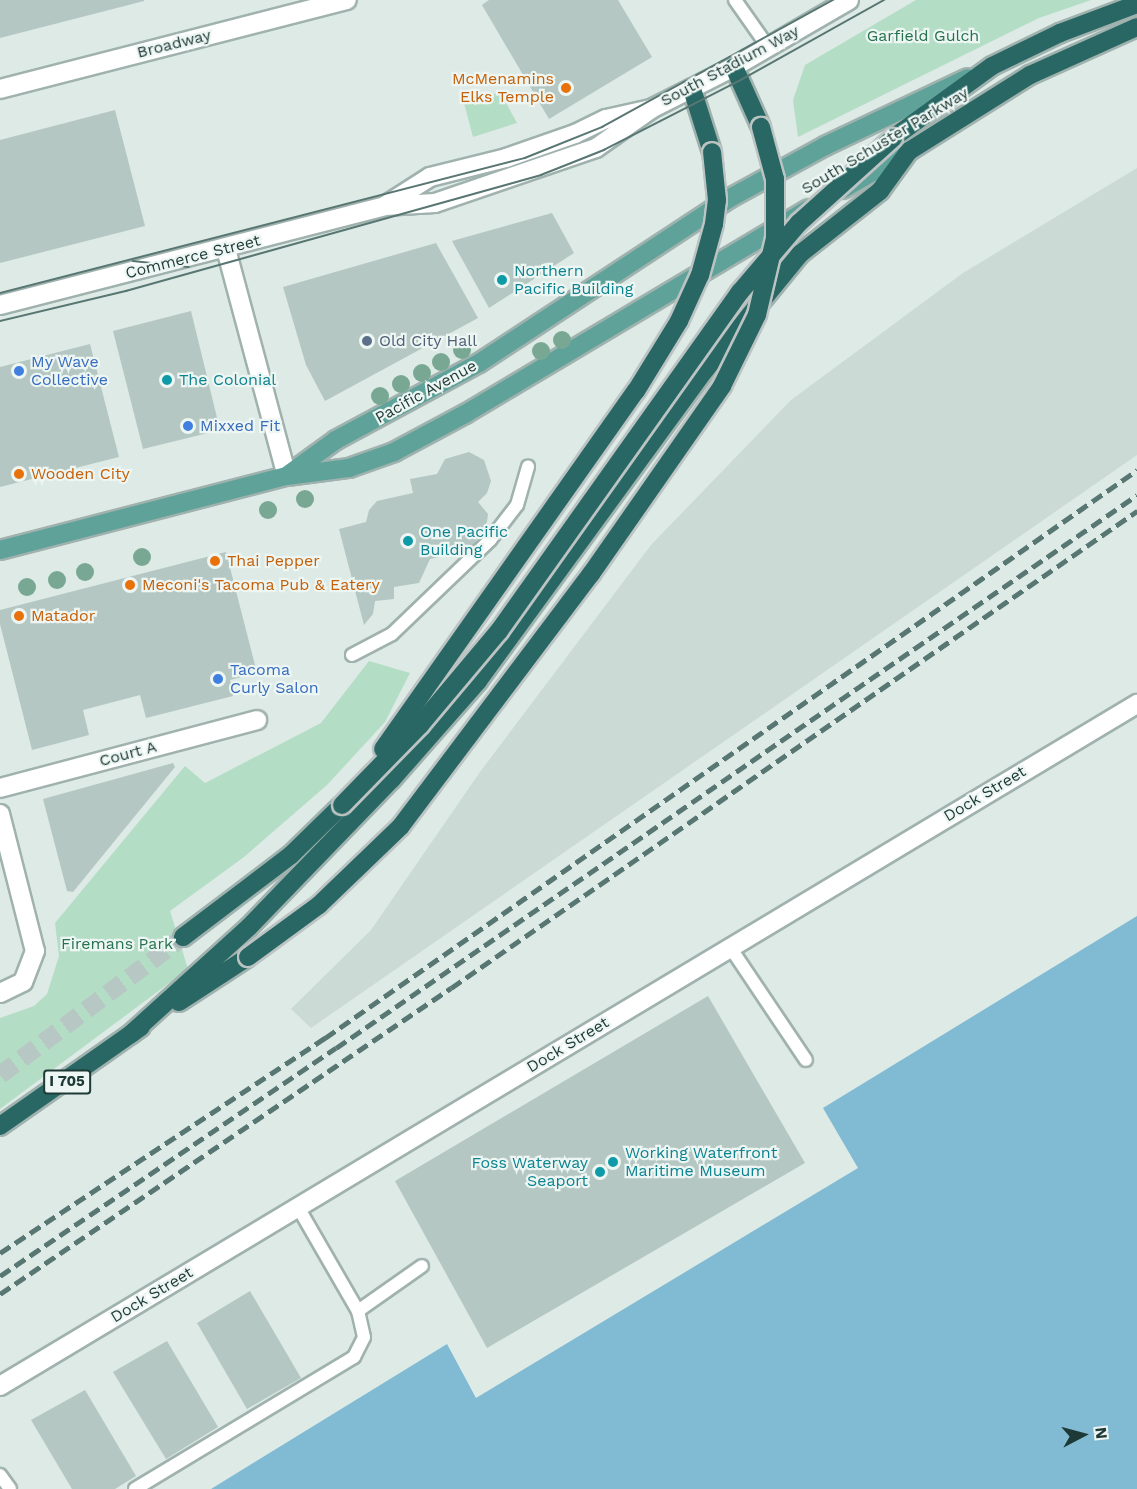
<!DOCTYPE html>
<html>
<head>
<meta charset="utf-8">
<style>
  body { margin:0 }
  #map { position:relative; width:1137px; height:1489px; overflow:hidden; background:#ddeae6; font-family:"Work Sans",sans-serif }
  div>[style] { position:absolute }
  .built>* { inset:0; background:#cbdad5 }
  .green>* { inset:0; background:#b4ddc5 }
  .water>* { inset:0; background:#80bad3 }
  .building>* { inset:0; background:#b5c7c2 }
  .highway-tunnel>* { height:18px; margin-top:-9px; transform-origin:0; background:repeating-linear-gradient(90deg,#b7c7c3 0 18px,transparent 0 27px) }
  .roads { filter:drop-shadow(2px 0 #a0b2ae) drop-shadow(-2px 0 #a0b2ae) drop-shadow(0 2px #a0b2ae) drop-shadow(0 -2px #a0b2ae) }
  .lane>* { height:12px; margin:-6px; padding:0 6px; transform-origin:6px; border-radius:6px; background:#fff }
  .street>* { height:18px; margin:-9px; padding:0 9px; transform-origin:9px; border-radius:9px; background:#fff }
  .secondary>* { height:18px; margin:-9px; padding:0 9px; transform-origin:9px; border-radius:9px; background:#fff }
  .primary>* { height:18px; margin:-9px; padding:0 9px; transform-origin:9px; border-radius:9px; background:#5ea29a }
  .highway>* { height:18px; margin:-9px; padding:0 9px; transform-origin:9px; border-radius:9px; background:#286763 }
  .tram>* { height:1.5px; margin:-0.75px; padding:0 0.75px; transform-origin:0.75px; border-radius:0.75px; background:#587672 }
  .rail>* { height:4.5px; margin-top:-2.25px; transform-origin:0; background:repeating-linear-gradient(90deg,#587672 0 12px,transparent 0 18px) }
  .bridges { filter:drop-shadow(2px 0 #bcc4c3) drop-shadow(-2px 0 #bcc4c3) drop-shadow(0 2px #bcc4c3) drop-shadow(0 -2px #bcc4c3) }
  .highway-bridge>* { height:18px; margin:-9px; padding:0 9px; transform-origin:9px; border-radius:9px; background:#286763 }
  .trees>* { width:18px; height:18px; margin:-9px; border-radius:50%; background:#78a893 }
  .dots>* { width:16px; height:16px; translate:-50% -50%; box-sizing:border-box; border:3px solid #edf6f3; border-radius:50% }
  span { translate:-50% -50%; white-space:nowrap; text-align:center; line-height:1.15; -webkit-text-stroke:4.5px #edf6f3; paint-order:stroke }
  .shield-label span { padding:2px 4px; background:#edf6f3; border:2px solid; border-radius:4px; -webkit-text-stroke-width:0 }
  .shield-label { font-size:15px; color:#1e3a36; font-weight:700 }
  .park-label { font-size:16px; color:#26724f }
  .street-label { font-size:16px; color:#1e3a36 }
  .food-label { font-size:16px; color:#c56008 }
  .right { translate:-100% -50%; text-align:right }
  .left { translate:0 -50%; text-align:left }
  .culture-label { font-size:16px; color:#0d838f }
  .service-label { font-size:16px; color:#4e5e75 }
  .shop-label { font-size:16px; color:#366cbe }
  .north { position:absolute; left:1053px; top:1405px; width:60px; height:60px; -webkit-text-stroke:4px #edf6f3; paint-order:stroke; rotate:84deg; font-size:16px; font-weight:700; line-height:24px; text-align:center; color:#1e3a36 }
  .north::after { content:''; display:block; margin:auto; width:21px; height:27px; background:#1e3a36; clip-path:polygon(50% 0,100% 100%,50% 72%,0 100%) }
</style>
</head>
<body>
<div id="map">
  <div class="built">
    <i style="clip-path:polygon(1137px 168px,1137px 455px,311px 1028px,291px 1009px,371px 930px,480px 772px,651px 545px,791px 400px,963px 273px)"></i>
  </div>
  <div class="green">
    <i style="clip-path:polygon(916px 0,1091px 0,1039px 18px,798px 137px,793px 100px,805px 65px)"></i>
    <i style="clip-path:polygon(499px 90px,517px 123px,473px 137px,464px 103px,486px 101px)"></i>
    <i style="clip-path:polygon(369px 661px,410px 673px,385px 722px,327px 785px,244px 857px,170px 911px,188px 969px,0 1109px,0 1018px,34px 1006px,47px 994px,59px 956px,55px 923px,185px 766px,205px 783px,321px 723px)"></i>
  </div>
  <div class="water">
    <i style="clip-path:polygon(1137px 916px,1137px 1489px,211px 1489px,447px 1344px,476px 1398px,858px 1168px,823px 1108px)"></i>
  </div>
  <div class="building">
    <i style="clip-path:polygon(0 0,144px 0,144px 1px,0 38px)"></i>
    <i style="clip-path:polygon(489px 0,618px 0,652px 57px,549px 119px,482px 5px)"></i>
    <i style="clip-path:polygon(115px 110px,145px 226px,0 263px,0 140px)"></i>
    <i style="clip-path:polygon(552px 213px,574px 253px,489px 308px,452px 241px)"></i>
    <i style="clip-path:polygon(436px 243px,478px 318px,325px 401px,306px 365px,283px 287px)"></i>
    <i style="clip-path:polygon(191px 311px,220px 430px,143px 449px,113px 331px)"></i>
    <i style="clip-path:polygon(90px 344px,119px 457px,0 487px,0 367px)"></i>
    <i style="clip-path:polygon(469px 452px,484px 460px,491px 481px,487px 493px,478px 502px,488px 514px,487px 522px,470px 551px,430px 559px,419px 583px,394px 587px,394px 599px,375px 601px,373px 614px,364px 625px,339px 529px,366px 522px,369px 510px,377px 501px,413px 493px,410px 479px,437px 474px,445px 459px)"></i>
    <i style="clip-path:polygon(226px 552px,257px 673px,230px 680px,233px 696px,146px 718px,140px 695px,83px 710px,89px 735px,32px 750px,0 624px,0 610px)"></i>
    <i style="clip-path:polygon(173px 763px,175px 767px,73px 892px,67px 891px,43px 799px)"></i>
    <i style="clip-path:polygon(708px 996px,805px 1163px,487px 1348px,395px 1181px)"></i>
    <i style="clip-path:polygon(250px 1291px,301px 1378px,247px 1409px,197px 1323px)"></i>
    <i style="clip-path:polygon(167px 1341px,218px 1427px,166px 1459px,113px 1372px)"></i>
    <i style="clip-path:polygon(85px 1390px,136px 1476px,115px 1489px,72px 1489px,31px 1420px)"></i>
  </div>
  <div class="highway-tunnel">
    <i style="left:0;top:1075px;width:229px;rotate:-37deg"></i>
  </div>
  <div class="roads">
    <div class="lane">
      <i style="left:735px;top:0;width:57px;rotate:54.9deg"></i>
      <i style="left:352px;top:655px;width:45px;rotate:-27.7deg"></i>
      <i style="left:392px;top:634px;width:136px;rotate:-43.8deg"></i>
      <i style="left:490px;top:540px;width:44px;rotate:-52.4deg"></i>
      <i style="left:517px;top:505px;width:40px;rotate:-74deg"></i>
      <i style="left:730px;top:947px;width:136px;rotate:56.1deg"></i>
      <i style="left:358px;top:1311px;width:78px;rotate:-35.1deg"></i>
      <i style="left:0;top:1475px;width:17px;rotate:54deg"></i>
      <i style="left:135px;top:1489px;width:256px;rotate:-31.1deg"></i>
      <i style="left:354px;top:1357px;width:22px;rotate:-63deg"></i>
      <i style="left:364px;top:1337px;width:27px;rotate:-103deg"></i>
      <i style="left:358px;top:1311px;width:120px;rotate:-120deg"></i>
    </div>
    <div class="street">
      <i style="left:0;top:788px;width:266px;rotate:-14.8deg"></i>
    </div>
    <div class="secondary">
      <i style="left:0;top:89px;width:358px;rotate:-14.4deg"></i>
      <i style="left:386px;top:205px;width:52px;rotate:-32.5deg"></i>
      <i style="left:430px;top:177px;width:78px;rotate:-14deg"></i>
      <i style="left:506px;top:158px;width:73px;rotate:-19.2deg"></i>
      <i style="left:575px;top:134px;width:34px;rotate:-26deg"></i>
      <i style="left:606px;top:119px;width:46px;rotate:-12.5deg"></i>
      <i style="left:651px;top:109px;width:93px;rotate:-26.8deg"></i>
      <i style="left:734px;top:67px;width:133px;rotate:-30.2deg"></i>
      <i style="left:226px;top:249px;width:235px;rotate:75deg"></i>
      <i style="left:0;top:305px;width:398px;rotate:-14.4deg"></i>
      <i style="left:385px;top:206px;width:50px;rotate:-3.4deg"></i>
      <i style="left:435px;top:203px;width:170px;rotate:-18.9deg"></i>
      <i style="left:596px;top:148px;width:67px;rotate:-35.3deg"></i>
      <i style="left:0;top:814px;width:141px;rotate:75.7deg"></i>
      <i style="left:35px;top:951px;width:33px;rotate:111deg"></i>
      <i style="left:23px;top:982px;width:25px;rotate:154deg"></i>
      <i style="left:0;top:1386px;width:1326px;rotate:-30.96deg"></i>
    </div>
    <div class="primary">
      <i style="left:843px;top:189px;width:76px;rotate:-29.9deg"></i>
      <i style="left:289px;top:474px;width:58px;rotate:-35.9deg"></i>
      <i style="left:336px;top:440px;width:162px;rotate:-28.3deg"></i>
      <i style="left:479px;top:363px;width:300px;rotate:-33.3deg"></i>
      <i style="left:730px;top:198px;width:108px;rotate:-28.7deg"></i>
      <i style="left:825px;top:146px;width:158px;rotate:-25.4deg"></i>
      <i style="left:0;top:550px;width:296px;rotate:-14.5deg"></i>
      <i style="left:287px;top:476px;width:63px;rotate:-7.4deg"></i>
      <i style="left:349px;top:468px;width:48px;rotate:-19.6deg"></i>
      <i style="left:394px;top:452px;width:81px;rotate:-28.2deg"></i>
      <i style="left:465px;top:414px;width:400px;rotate:-30.8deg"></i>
    </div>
    <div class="highway">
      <i style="left:734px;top:67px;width:66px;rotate:65.8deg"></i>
      <i style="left:692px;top:89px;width:66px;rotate:72.4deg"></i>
      <i style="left:893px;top:138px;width:122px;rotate:-36deg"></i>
      <i style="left:992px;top:66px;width:76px;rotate:-25.9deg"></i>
      <i style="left:1060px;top:33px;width:82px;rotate:-20.6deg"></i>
      <i style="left:183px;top:937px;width:136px;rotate:-37.2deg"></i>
      <i style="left:291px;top:855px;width:71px;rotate:-44.4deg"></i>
      <i style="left:179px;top:1002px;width:82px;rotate:-33.1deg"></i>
      <i style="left:131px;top:1034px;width:159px;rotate:-42.2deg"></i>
      <i style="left:249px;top:927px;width:206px;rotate:-46deg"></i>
      <i style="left:392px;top:779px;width:130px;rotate:-48.7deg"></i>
      <i style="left:478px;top:681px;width:385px;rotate:-53.9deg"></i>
      <i style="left:705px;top:370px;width:150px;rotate:-50.7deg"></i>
      <i style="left:800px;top:254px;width:102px;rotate:-38.2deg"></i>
      <i style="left:880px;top:191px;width:49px;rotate:-54.1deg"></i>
      <i style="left:909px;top:151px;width:143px;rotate:-32.1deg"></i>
      <i style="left:1030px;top:75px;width:117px;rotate:-24.2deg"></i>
      <i style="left:0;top:1126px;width:172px;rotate:-35.1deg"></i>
    </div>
  </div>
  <div class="tram">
    <i style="left:133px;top:261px;width:56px;rotate:6.1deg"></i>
    <i style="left:0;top:293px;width:542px;rotate:-14.42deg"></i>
    <i style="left:525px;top:158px;width:83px;rotate:-21.9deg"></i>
    <i style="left:602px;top:127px;width:264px;rotate:-28.8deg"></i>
    <i style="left:0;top:321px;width:130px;rotate:-13.4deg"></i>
    <i style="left:126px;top:291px;width:431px;rotate:-15.6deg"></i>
    <i style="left:541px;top:175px;width:68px;rotate:-21.6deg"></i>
    <i style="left:604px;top:150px;width:154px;rotate:-27.1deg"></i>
    <i style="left:741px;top:80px;width:164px;rotate:-29.2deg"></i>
  </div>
  <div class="rail">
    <i style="left:0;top:1253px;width:390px;rotate:-33.5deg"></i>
    <i style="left:325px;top:1038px;width:991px;rotate:-34.97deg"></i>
    <i style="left:0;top:1276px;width:406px;rotate:-34.2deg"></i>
    <i style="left:336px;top:1048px;width:973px;rotate:-34.62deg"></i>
    <i style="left:0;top:1294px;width:545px;rotate:-34.16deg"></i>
    <i style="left:451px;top:988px;width:836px;rotate:-34.81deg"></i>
  </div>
  <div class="bridges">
    <div class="highway-bridge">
      <i style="left:383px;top:749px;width:438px;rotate:-54.8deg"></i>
      <i style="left:636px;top:391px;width:82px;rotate:-58.4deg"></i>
      <i style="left:679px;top:321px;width:51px;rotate:-65.5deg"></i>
      <i style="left:700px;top:275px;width:53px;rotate:-74.6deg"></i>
      <i style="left:714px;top:224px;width:24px;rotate:-83deg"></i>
      <i style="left:717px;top:200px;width:48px;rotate:-95.9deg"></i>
      <i style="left:342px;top:805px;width:112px;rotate:-45.7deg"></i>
      <i style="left:420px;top:725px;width:123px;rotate:-50deg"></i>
      <i style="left:499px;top:631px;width:416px;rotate:-54.6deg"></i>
      <i style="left:740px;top:292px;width:91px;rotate:-49.5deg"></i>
      <i style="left:799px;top:223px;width:127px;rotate:-42.1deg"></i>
      <i style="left:248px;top:957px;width:88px;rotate:-36.2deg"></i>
      <i style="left:319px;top:905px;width:114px;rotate:-43.9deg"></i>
      <i style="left:401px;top:826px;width:316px;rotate:-53deg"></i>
      <i style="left:591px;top:574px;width:229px;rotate:-55.1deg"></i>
      <i style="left:722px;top:386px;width:79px;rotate:-63.8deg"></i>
      <i style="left:757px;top:315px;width:79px;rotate:-76.8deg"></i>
      <i style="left:775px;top:238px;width:59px;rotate:-90deg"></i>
      <i style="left:775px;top:179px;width:54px;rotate:-105.1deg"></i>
    </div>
  </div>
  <div class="trees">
    <i style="left:562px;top:340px"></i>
    <i style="left:462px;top:350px"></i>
    <i style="left:541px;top:351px"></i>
    <i style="left:441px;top:362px"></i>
    <i style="left:422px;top:373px"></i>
    <i style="left:401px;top:384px"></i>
    <i style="left:380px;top:396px"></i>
    <i style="left:305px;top:499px"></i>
    <i style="left:268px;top:510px"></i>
    <i style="left:142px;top:557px"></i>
    <i style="left:85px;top:572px"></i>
    <i style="left:57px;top:580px"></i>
    <i style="left:27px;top:587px"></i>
  </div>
  <div class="dots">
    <i style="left:566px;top:88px;background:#e8710a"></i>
    <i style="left:502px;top:280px;background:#0f9aa8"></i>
    <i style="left:367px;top:341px;background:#5c6f8a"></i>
    <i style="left:19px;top:371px;background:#3f7fe0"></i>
    <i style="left:167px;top:380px;background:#0f9aa8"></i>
    <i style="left:188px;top:426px;background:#3f7fe0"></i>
    <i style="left:19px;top:474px;background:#e8710a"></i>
    <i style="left:408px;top:541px;background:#0f9aa8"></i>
    <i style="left:215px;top:561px;background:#e8710a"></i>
    <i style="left:130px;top:585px;background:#e8710a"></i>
    <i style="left:19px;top:616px;background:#e8710a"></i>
    <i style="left:218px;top:679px;background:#3f7fe0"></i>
    <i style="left:613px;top:1162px;background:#0f9aa8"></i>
    <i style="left:600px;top:1172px;background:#0f9aa8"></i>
  </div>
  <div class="shield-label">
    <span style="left:67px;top:1082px">I 705</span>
  </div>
  <div class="park-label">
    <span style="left:923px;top:36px">Garfield Gulch</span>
    <span style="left:117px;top:944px">Firemans Park</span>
  </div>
  <div class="street-label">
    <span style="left:174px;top:44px;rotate:-14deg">Broadway</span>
    <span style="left:730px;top:66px;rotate:-28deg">South Stadium Way</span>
    <span style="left:885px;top:141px;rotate:-31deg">South Schuster Parkway</span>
    <span style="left:193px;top:257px;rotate:-14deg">Commerce Street</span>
    <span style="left:426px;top:392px;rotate:-29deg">Pacific Avenue</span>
    <span style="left:128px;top:754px;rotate:-15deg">Court A</span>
    <span style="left:985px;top:794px;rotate:-31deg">Dock Street</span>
    <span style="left:568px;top:1045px;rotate:-31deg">Dock Street</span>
    <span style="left:152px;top:1295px;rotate:-31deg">Dock Street</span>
  </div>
  <div class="food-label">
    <span class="right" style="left:554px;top:88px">McMenamins<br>Elks Temple</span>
    <span class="left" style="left:31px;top:474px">Wooden City</span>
    <span class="left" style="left:227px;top:561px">Thai Pepper</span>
    <span class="left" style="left:142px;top:585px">Meconi's Tacoma Pub &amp; Eatery</span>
    <span class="left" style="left:31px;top:616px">Matador</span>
  </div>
  <div class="culture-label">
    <span class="left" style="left:514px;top:280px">Northern<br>Pacific Building</span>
    <span class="left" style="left:179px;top:380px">The Colonial</span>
    <span class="left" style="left:420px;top:541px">One Pacific<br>Building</span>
    <span class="left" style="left:625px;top:1162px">Working Waterfront<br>Maritime Museum</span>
    <span class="right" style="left:588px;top:1172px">Foss Waterway<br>Seaport</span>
  </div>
  <div class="service-label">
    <span class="left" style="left:379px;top:341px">Old City Hall</span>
  </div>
  <div class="shop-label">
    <span class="left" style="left:31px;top:371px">My Wave<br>Collective</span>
    <span class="left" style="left:200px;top:426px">Mixxed Fit</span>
    <span class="left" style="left:230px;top:679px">Tacoma<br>Curly Salon</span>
  </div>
  <div class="north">N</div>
</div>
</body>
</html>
